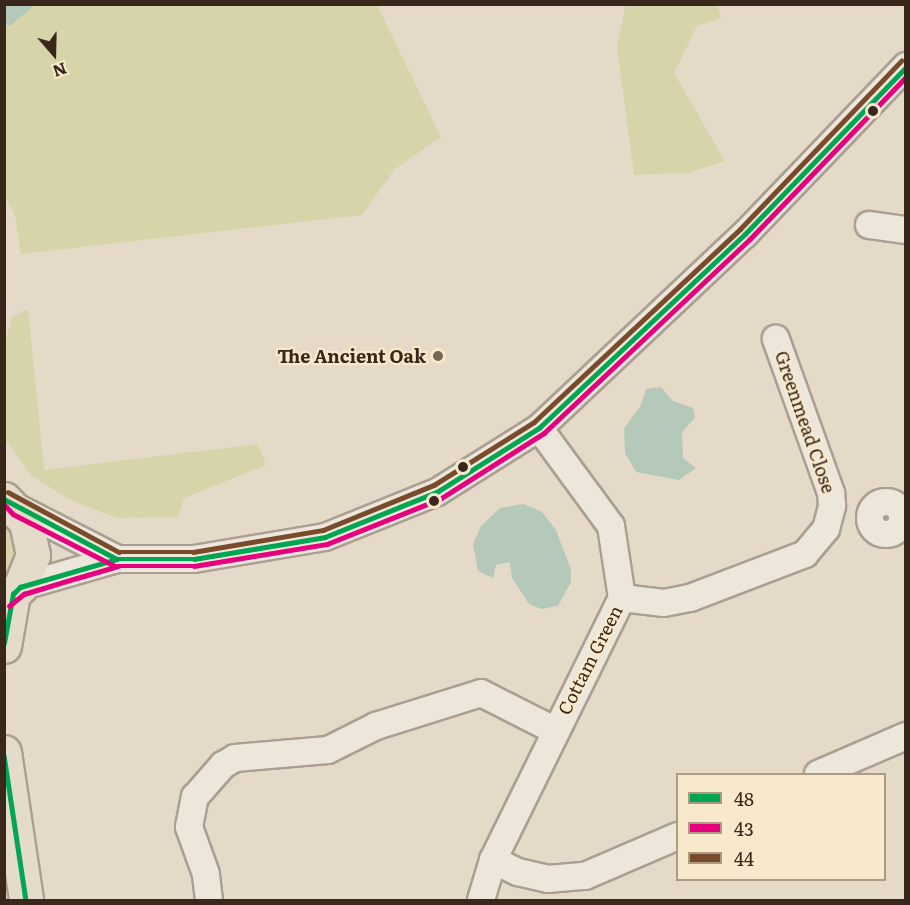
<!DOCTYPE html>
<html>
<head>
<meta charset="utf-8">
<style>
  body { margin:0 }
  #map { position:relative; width:910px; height:905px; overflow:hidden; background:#e5dac8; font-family:Literata,serif }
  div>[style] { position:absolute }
  .green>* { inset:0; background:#d8d4a9 }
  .water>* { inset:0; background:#b5c9bb }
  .roads { filter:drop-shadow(2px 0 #aa9f92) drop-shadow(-2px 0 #aa9f92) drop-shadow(0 2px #aa9f92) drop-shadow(0 -2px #aa9f92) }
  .minor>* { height:26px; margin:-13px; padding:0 13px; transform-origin:13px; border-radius:13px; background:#ede6db }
  .minor>.ring { margin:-13px; padding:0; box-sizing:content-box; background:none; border:26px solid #ede6db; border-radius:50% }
  .major>* { height:33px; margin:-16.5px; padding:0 16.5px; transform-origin:16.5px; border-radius:16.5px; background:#e5dbcb }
  .bus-1>* { height:4.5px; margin:-2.25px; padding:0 2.25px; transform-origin:2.25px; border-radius:2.25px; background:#00a651 }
  .bus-2>* { height:4.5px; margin:-2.25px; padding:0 2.25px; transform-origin:2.25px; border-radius:2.25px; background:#e5007d }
  .bus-3>* { height:4.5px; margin:-2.25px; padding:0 2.25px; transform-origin:2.25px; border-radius:2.25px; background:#7a4b2a }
  .dots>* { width:16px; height:16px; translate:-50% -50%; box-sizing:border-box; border:3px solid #f8e9cd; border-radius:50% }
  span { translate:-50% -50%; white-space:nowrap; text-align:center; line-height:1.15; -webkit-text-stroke:4.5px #f8e9cd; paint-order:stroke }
  .poi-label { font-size:18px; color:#38271a; font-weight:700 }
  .right { translate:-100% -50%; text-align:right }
  .street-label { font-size:18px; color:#38271a }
  .frame { position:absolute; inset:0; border:6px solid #38271a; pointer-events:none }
  .legend { position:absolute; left:676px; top:773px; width:210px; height:108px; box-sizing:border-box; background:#f8e9cd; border:2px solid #ab9b85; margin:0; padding:8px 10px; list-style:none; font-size:18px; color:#38271a }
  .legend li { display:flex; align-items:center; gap:12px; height:30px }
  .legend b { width:30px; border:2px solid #ab9b85 }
  .north { position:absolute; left:24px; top:24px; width:60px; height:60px; -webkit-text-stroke:4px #f8e9cd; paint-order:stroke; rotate:160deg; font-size:16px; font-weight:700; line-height:24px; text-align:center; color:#38271a }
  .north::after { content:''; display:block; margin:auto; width:21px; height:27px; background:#38271a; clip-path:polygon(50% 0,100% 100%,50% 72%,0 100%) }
</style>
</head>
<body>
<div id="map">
  <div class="green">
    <i style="clip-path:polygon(626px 4px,717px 5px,721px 18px,697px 26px,674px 73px,725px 161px,687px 173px,634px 175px,617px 46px)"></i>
    <i style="clip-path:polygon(35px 5px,377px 5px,441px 137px,394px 170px,362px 215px,21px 254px,15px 216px,5px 196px,4px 25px,11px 25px)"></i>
    <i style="clip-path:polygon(28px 309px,44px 470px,258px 444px,266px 465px,184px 498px,178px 517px,117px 518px,70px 500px,31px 475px,5px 439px,5px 344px,12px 317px)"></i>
    <i style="clip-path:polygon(5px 520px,16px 542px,16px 556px,5px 579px)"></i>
  </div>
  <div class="water">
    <i style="clip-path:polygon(5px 4px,35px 4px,35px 5px,11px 25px,5px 25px)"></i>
    <i style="clip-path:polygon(661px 387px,673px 401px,693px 408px,695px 418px,682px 432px,683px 458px,696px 468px,679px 480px,636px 472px,625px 453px,624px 428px,640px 407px,646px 389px)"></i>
    <i style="clip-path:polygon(523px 504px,541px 511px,556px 530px,571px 570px,571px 582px,558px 606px,541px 609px,529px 604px,512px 578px,510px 562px,496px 565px,493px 578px,478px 571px,473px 544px,481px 526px,500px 508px)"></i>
  </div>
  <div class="roads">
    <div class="minor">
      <i style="left:869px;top:225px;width:37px;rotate:8deg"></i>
      <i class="ring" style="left:870px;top:502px;width:6px;height:6px"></i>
      <i style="left:16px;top:507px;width:114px;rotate:27.2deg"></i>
      <i style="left:20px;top:587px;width:101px;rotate:-16.1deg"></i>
      <i style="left:117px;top:559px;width:77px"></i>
      <i style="left:194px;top:559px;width:133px;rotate:-9.5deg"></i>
      <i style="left:325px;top:537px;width:121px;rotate:-21.9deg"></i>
      <i style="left:437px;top:492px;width:120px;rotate:-32.1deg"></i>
      <i style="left:539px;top:428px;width:283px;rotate:-43.3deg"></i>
      <i style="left:745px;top:234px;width:233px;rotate:-46.2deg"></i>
      <i style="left:622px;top:598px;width:42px;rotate:6.8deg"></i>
      <i style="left:664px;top:603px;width:26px;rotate:-11deg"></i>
      <i style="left:690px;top:598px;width:123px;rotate:-20.9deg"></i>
      <i style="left:805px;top:554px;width:33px;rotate:-50deg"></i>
      <i style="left:826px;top:529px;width:24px;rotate:-75deg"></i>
      <i style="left:832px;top:506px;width:13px;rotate:-94deg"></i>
      <i style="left:831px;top:493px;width:164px;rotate:-109.7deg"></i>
      <i style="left:818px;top:774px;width:96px;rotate:-23.4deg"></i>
      <i style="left:493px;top:860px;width:28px;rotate:26deg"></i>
      <i style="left:518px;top:872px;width:31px;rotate:13deg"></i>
      <i style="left:548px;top:879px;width:37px;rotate:-5deg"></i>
      <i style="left:585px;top:876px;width:101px;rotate:-23.3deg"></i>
      <i style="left:209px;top:900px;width:26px;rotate:-97deg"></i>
      <i style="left:206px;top:874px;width:50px;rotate:-109.9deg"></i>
      <i style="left:189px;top:827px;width:31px;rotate:-79deg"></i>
      <i style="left:195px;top:797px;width:43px;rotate:-48.8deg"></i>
      <i style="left:223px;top:765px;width:14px;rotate:-30deg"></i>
      <i style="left:235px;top:758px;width:93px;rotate:-4.9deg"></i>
      <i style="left:328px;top:750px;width:54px;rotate:-26.6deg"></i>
      <i style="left:376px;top:726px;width:110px;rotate:-17.4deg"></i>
      <i style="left:481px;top:693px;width:82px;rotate:26.9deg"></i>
      <i style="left:481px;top:900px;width:42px;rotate:-73.3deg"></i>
      <i style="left:493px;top:860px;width:292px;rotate:-63.8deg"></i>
      <i style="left:622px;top:598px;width:73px;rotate:-98.7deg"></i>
      <i style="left:611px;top:526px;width:122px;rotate:-126.3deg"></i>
    </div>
    <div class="major">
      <i style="left:4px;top:499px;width:32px;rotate:46deg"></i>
      <i style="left:26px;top:522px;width:34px;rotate:78deg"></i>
      <i style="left:33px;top:555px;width:35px;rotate:112deg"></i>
      <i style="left:20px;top:587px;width:21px;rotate:141deg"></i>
      <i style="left:4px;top:646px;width:53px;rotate:-80.2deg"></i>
      <i style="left:4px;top:752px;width:150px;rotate:81.5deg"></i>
    </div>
  </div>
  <div class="bus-1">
    <i style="left:4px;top:499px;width:128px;rotate:28deg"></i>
    <i style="left:117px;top:559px;width:27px"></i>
    <i style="left:4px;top:643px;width:50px;rotate:-79.6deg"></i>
    <i style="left:13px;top:594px;width:10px;rotate:-45deg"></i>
    <i style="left:20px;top:587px;width:101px;rotate:-16.1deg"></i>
    <i style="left:117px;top:559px;width:77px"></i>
    <i style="left:194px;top:559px;width:133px;rotate:-9.5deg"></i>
    <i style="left:325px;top:537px;width:121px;rotate:-21.9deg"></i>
    <i style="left:437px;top:492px;width:120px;rotate:-32.1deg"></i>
    <i style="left:539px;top:428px;width:283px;rotate:-43.3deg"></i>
    <i style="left:745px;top:234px;width:232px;rotate:-46deg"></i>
    <i style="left:4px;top:755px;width:147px;rotate:81.4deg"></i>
  </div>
  <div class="bus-2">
    <i style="left:4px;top:504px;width:13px;rotate:48deg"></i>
    <i style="left:13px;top:514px;width:114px;rotate:27deg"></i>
    <i style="left:115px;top:566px;width:79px"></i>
    <i style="left:194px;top:566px;width:135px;rotate:-9.4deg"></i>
    <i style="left:327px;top:544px;width:122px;rotate:-21.7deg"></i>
    <i style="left:440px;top:499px;width:123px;rotate:-32.4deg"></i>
    <i style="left:544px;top:433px;width:283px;rotate:-43.3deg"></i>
    <i style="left:750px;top:239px;width:225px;rotate:-46.1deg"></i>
    <i style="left:9px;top:606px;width:19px;rotate:-39deg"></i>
    <i style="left:24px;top:594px;width:55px;rotate:-16.8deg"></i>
    <i style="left:77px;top:578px;width:43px;rotate:-16.3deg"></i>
    <i style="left:118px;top:566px;width:28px"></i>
  </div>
  <div class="bus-3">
    <i style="left:8px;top:492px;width:126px;rotate:28.4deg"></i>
    <i style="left:119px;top:552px;width:74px"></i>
    <i style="left:193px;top:552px;width:132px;rotate:-9.6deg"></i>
    <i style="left:323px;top:530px;width:120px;rotate:-22.1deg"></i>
    <i style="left:434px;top:485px;width:118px;rotate:-32.2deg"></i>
    <i style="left:534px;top:422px;width:282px;rotate:-43.1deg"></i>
    <i style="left:740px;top:229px;width:233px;rotate:-46.2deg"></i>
  </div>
  <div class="dots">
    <i style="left:873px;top:111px;background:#38271a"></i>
    <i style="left:438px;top:356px;background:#756657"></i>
    <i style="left:463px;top:467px;background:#38271a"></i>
    <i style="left:434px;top:501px;background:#38271a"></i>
  </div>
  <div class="poi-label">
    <span class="right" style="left:426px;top:356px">The Ancient Oak</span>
  </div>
  <div class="street-label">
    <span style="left:805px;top:422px;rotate:71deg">Greenmead Close</span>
    <span style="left:590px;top:660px;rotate:-63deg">Cottam Green</span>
  </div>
  <div class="frame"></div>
  <ul class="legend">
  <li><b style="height:8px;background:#00a651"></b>48</li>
  <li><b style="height:8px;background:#e5007d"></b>43</li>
  <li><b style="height:8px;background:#7a4b2a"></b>44</li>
  </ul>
  <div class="north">N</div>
</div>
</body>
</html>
